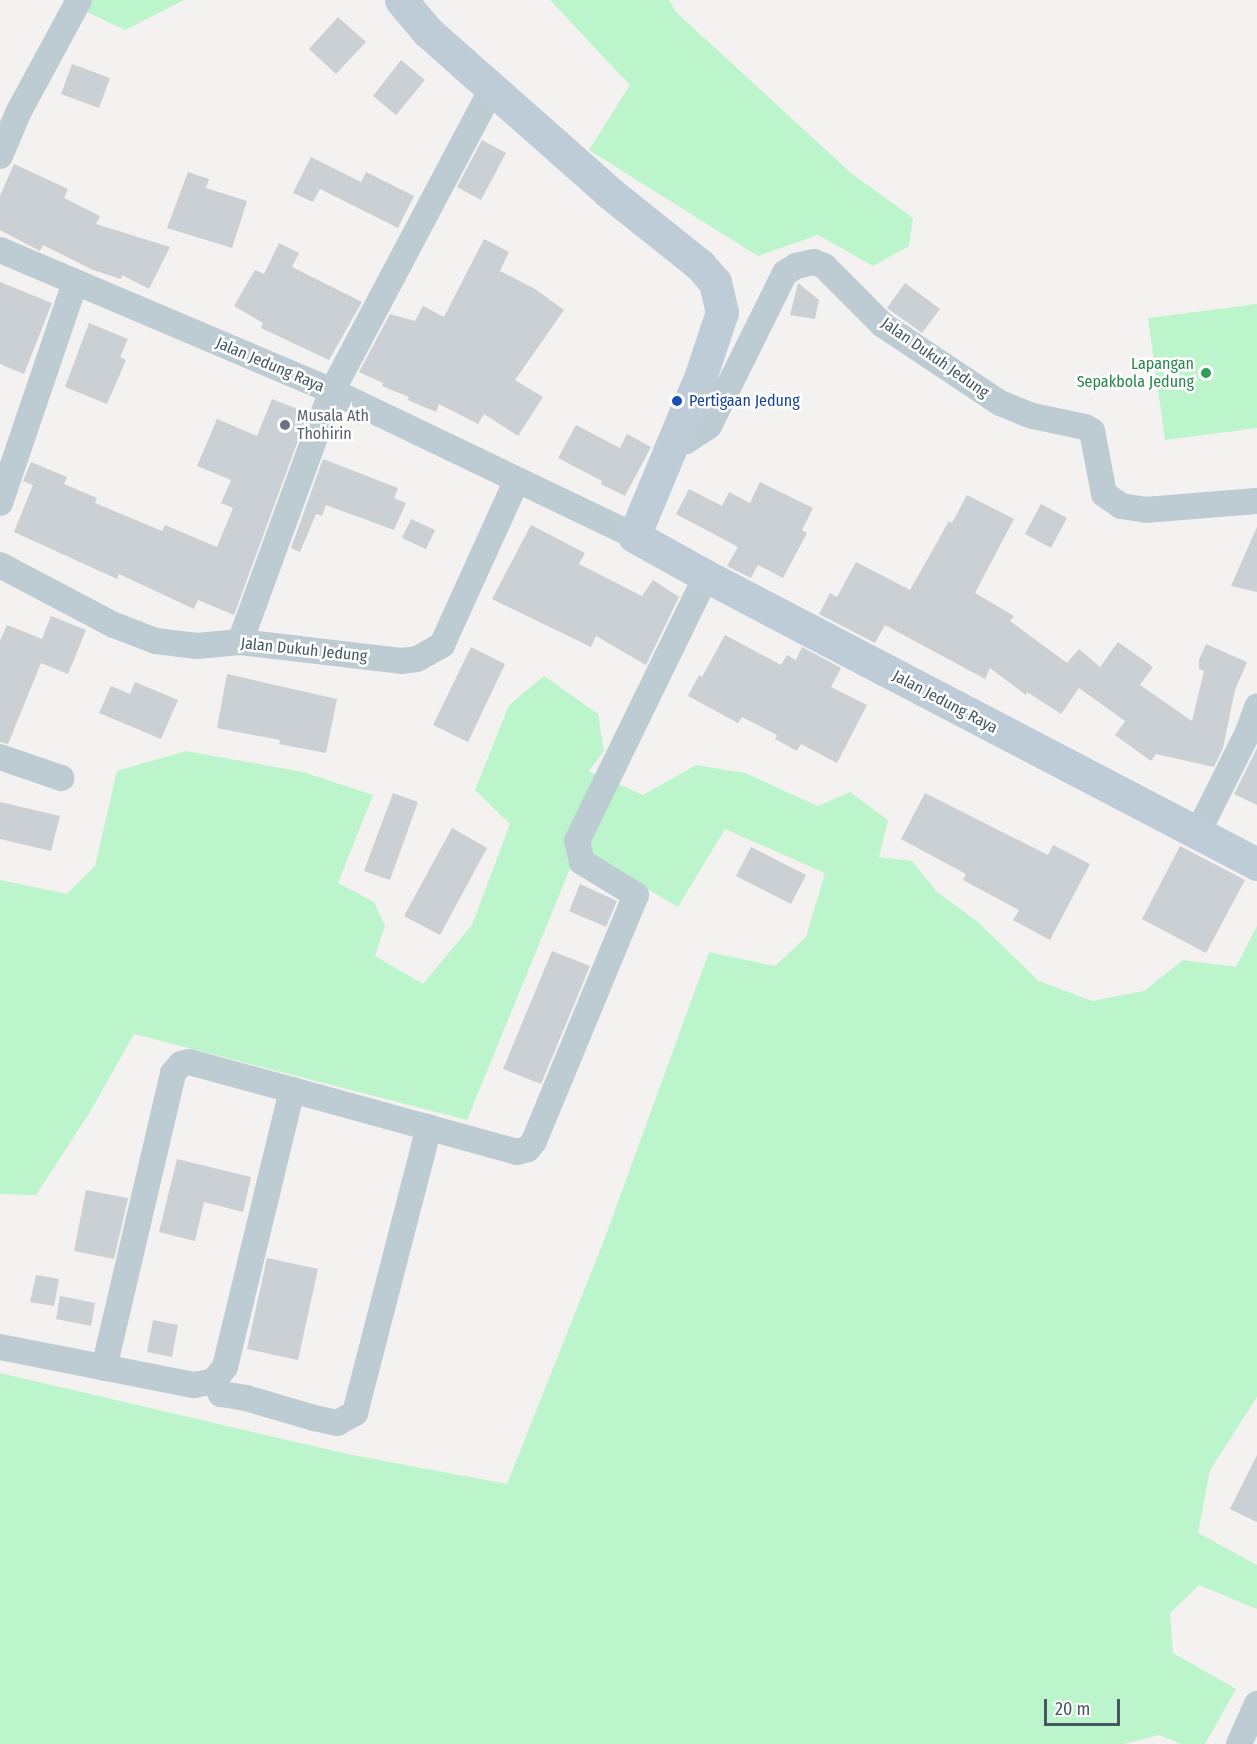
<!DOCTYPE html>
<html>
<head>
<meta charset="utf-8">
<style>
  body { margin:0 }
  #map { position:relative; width:1257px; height:1744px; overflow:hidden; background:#f4f1f1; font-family:"Fira Sans Condensed",sans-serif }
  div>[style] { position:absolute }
  .green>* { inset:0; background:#bcf5cb }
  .building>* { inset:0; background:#cad0d4 }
  .street>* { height:26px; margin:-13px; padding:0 13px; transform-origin:13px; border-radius:13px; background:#bdcbd2 }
  .secondary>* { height:33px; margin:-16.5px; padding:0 16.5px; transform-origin:16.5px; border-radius:16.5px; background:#bdccd7 }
  .dots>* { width:16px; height:16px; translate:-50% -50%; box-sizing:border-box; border:3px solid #fff; border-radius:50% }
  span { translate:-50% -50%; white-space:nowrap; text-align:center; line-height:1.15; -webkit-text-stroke:5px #fff; paint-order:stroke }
  .street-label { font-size:16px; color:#465861 }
  .leisure-label { font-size:16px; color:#27864d }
  .right { translate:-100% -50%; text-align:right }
  .transit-label { font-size:16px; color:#164399 }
  .left { translate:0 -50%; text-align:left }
  .worship-label { font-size:16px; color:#5b616d }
  .scale { position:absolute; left:1044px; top:1699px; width:76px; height:27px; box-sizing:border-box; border:3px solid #465861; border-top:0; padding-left:8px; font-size:18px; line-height:21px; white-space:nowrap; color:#465861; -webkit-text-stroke:4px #fff; paint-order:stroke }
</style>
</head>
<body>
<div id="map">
  <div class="green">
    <i style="clip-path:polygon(62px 0,184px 0,125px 30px)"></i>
    <i style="clip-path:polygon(550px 0,669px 0,676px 12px,851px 173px,913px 218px,909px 246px,873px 266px,818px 235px,758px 256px,589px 150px,630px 85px)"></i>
    <i style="clip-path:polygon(1257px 304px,1257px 428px,1165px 440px,1148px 318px)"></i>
    <i style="clip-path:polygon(544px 676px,598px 714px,604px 751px,589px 771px,643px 795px,696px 765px,745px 773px,818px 806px,850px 792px,888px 820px,879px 857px,912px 861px,937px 892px,978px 922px,1039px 981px,1092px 1001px,1144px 991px,1183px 960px,1236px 967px,1257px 926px,1257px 1397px,1210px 1470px,1198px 1533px,1257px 1565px,1257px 1609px,1199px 1585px,1170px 1613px,1173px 1653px,1236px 1689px,1205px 1744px,1181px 1744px,1159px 1735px,1124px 1744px,0 1744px,0 1373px,347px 1454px,507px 1484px,603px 1243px,709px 952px,775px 966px,806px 937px,825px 873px,725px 829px,678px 907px,588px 854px,569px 871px,467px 1120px,134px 1034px,90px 1112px,36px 1195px,0 1194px,0 880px,67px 894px,95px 866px,117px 771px,186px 751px,303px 772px,373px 795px,338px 883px,374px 902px,385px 926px,375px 956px,423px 984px,472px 925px,510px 824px,475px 790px,509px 705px)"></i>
  </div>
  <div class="building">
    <i style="clip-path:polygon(338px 17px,366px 42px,336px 74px,309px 49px)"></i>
    <i style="clip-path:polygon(401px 60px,425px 80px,396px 115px,373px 96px)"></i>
    <i style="clip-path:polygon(72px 64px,110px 78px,99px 108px,61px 94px)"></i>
    <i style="clip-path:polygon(482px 140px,506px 153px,481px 200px,457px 187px)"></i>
    <i style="clip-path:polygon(311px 157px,361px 182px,366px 172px,414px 196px,398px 228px,320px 189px,313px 202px,293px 193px)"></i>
    <i style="clip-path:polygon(14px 164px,68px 189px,64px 198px,100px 216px,96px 224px,170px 247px,149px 289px,122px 275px,121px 279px,93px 270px,43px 245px,40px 251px,0 230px,0 196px)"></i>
    <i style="clip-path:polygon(188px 172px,209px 179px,206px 188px,247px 201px,232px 248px,167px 228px)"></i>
    <i style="clip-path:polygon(484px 239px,509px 252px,500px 271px,535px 289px,564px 310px,515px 380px,543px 397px,518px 436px,484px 414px,478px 424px,439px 404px,436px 412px,408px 400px,409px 397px,382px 386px,383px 383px,359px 372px,390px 314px,415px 321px,423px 306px,444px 317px)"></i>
    <i style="clip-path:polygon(279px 243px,299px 253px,292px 267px,362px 302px,329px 360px,261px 328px,263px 323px,234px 306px,255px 270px,264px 274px)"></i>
    <i style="clip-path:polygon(0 282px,52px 303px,24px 374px,0 364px)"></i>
    <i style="clip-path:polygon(798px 283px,819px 300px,815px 319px,790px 315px)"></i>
    <i style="clip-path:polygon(905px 283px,940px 309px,922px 333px,887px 308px)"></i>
    <i style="clip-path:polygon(89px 323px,128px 339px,120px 357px,126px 360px,107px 404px,65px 387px)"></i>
    <i style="clip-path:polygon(272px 399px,308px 413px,234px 615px,198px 600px,194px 609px,119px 574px,117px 579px,14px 532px,33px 485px,23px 481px,31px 462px,67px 477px,64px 484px,97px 498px,95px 503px,162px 531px,165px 525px,217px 547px,233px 508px,221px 503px,231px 480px,197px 466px,217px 419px,257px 436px)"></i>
    <i style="clip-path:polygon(576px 425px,620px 448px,627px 434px,651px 447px,625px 496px,601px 484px,602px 481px,558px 458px)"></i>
    <i style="clip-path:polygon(323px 459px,398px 488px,394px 498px,406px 503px,394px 530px,326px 505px,322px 516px,316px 514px,300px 552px,291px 548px)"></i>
    <i style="clip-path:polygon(760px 482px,813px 508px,802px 530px,807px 533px,783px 578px,758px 565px,751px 578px,727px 566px,738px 547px,676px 514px,689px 489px,722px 506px,729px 492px,750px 503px)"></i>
    <i style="clip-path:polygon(967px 495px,1014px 519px,975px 593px,1014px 616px,1010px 621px,1067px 663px,1079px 649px,1100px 667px,1118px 642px,1153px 667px,1140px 685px,1192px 721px,1204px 671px,1199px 669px,1199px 660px,1206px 644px,1247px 662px,1235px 690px,1223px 748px,1214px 767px,1156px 754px,1151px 761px,1115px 735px,1125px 721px,1079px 688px,1061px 714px,1027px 692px,1026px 695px,990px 668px,985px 679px,885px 625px,875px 643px,819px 614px,830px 593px,837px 597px,856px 562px,910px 590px,949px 521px,952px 523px)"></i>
    <i style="clip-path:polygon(1041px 504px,1067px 518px,1051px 548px,1025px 534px)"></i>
    <i style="clip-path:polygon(411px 519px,435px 530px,426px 549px,402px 538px)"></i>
    <i style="clip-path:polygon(531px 525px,585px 553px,579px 564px,642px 596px,653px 580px,679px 597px,646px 665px,596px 636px,591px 647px,492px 599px)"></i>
    <i style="clip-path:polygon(1257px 527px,1257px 592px,1231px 586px)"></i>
    <i style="clip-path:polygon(51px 616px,86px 630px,68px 674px,41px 663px,8px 744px,0 742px,0 641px,7px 625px,42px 639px)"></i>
    <i style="clip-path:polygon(725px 635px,781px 665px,787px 655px,796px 660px,802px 647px,841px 668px,831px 687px,867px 705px,837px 763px,801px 744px,797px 751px,775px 739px,777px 735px,742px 717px,738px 723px,688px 696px,699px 675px,702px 677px)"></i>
    <i style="clip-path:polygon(471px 647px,505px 664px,468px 742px,433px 725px)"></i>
    <i style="clip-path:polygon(227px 674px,337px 699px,326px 753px,279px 744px,280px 740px,217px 728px)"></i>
    <i style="clip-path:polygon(135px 682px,178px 700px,161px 739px,99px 713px,111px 686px,130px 694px)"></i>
    <i style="clip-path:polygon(1257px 748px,1257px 805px,1234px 794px)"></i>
    <i style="clip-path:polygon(393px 793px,418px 802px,390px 880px,364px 871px)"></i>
    <i style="clip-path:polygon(925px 793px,1048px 855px,1053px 845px,1090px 864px,1050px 940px,1013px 920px,1019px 910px,963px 880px,966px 874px,901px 839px)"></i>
    <i style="clip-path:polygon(0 802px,60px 816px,51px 851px,0 839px)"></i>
    <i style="clip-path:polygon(452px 828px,487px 848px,440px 935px,404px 916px)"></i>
    <i style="clip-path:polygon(1180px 846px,1245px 880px,1206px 953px,1142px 919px)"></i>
    <i style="clip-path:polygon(751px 847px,806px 875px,791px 904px,736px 876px)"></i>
    <i style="clip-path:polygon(580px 884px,617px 901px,606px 927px,569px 911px)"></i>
    <i style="clip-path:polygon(552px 951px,590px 966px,541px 1084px,503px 1069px)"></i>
    <i style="clip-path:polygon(177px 1159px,251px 1177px,243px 1212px,204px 1202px,195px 1241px,159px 1232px)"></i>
    <i style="clip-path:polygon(86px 1190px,128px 1198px,114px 1259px,74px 1251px)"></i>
    <i style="clip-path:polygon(267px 1258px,318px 1269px,298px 1360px,247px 1349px)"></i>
    <i style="clip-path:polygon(36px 1275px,59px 1279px,54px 1306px,30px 1302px)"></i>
    <i style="clip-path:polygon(60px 1296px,95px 1303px,91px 1326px,56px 1319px)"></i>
    <i style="clip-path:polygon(153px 1320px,178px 1325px,172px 1357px,147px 1352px)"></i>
    <i style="clip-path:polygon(1257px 1455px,1257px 1522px,1230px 1509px)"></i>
  </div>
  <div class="street">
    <i style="left:0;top:156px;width:47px;rotate:-67.3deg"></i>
    <i style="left:18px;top:113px;width:128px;rotate:-61.6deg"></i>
    <i style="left:0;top:250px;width:361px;rotate:23deg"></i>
    <i style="left:332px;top:391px;width:335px;rotate:25.6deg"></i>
    <i style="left:673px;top:444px;width:13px;rotate:-13deg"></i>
    <i style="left:686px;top:441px;width:27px;rotate:-33deg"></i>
    <i style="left:709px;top:426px;width:171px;rotate:-63.6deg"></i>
    <i style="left:785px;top:273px;width:13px;rotate:-32deg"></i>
    <i style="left:796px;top:266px;width:18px;rotate:-13deg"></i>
    <i style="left:814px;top:262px;width:11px;rotate:22deg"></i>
    <i style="left:824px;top:266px;width:83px;rotate:45deg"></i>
    <i style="left:883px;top:325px;width:141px;rotate:33.7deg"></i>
    <i style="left:1000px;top:403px;width:35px;rotate:22deg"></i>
    <i style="left:1033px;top:416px;width:53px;rotate:11.9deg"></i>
    <i style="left:1085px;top:427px;width:8px;rotate:30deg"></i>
    <i style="left:1092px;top:431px;width:64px;rotate:79.2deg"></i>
    <i style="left:1104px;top:494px;width:21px;rotate:35deg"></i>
    <i style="left:1121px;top:506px;width:24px;rotate:9deg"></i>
    <i style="left:1145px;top:510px;width:112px;rotate:-4.6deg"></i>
    <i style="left:0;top:503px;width:232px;rotate:-71.2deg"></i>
    <i style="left:0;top:565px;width:129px;rotate:27.8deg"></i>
    <i style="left:114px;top:625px;width:45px;rotate:20.9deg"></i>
    <i style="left:156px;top:641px;width:41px;rotate:7deg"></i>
    <i style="left:197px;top:646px;width:43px;rotate:-5.3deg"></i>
    <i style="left:240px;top:642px;width:162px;rotate:6.7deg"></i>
    <i style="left:401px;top:661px;width:16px;rotate:-7deg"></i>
    <i style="left:417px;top:659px;width:29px;rotate:-29deg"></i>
    <i style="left:442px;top:645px;width:181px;rotate:-65.6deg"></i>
    <i style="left:240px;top:642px;width:267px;rotate:-69.9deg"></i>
    <i style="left:332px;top:391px;width:342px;rotate:-62.1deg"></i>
    <i style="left:0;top:757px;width:65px;rotate:19deg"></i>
    <i style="left:1197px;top:834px;width:114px;rotate:-63.4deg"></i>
    <i style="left:1248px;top:732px;width:27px;rotate:-70deg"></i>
    <i style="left:0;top:1347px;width:198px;rotate:11.1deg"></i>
    <i style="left:194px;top:1385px;width:20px;rotate:-11deg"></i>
    <i style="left:214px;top:1381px;width:18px;rotate:-52deg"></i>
    <i style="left:225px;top:1367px;width:285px;rotate:-76.4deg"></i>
    <i style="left:292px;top:1090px;width:233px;rotate:15.4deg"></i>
    <i style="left:517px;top:1152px;width:11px;rotate:-15deg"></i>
    <i style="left:528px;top:1149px;width:10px;rotate:-53deg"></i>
    <i style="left:534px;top:1141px;width:266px;rotate:-67.5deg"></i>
    <i style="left:636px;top:895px;width:63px;rotate:-148.6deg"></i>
    <i style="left:582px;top:862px;width:22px;rotate:-103deg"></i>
    <i style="left:577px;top:841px;width:295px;rotate:-64deg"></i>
    <i style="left:104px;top:1368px;width:303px;rotate:-76.8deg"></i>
    <i style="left:173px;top:1073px;width:12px;rotate:-48deg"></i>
    <i style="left:181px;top:1064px;width:8px;rotate:-14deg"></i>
    <i style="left:189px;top:1062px;width:107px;rotate:15.2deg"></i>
    <i style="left:214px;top:1381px;width:15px;rotate:62deg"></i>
    <i style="left:221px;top:1394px;width:25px;rotate:9deg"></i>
    <i style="left:246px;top:1398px;width:71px;rotate:16.4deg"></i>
    <i style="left:314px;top:1418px;width:24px;rotate:12deg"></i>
    <i style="left:337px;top:1423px;width:21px;rotate:-29deg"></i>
    <i style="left:355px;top:1413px;width:295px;rotate:-75.5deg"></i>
    <i style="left:1239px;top:1744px;width:44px;rotate:-65.8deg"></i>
  </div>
  <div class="secondary">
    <i style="left:401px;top:0;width:42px;rotate:49.8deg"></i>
    <i style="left:428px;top:32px;width:244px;rotate:41.5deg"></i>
    <i style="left:611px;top:194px;width:114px;rotate:38.6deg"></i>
    <i style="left:700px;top:265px;width:23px;rotate:49deg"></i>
    <i style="left:715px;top:282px;width:31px;rotate:77deg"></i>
    <i style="left:722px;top:312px;width:66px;rotate:108.4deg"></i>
    <i style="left:701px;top:375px;width:174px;rotate:112.6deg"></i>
    <i style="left:634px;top:536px;width:82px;rotate:29.1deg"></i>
    <i style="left:706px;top:576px;width:622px;rotate:27.6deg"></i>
  </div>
  <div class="dots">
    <i style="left:1206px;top:373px;background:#2e9e5b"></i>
    <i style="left:677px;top:401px;background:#1a4fb4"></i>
    <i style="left:285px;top:425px;background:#6b7280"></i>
  </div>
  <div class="street-label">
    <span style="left:935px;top:358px;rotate:35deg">Jalan Dukuh Jedung</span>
    <span style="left:270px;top:365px;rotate:23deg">Jalan Jedung Raya</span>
    <span style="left:304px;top:650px;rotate:6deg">Jalan Dukuh Jedung</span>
    <span style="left:945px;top:702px;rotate:28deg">Jalan Jedung Raya</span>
  </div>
  <div class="leisure-label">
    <span class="right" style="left:1194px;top:373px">Lapangan<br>Sepakbola Jedung</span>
  </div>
  <div class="transit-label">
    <span class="left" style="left:689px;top:401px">Pertigaan Jedung</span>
  </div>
  <div class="worship-label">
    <span class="left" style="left:297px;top:425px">Musala Ath<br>Thohirin</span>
  </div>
  <div class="scale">20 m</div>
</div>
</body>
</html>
